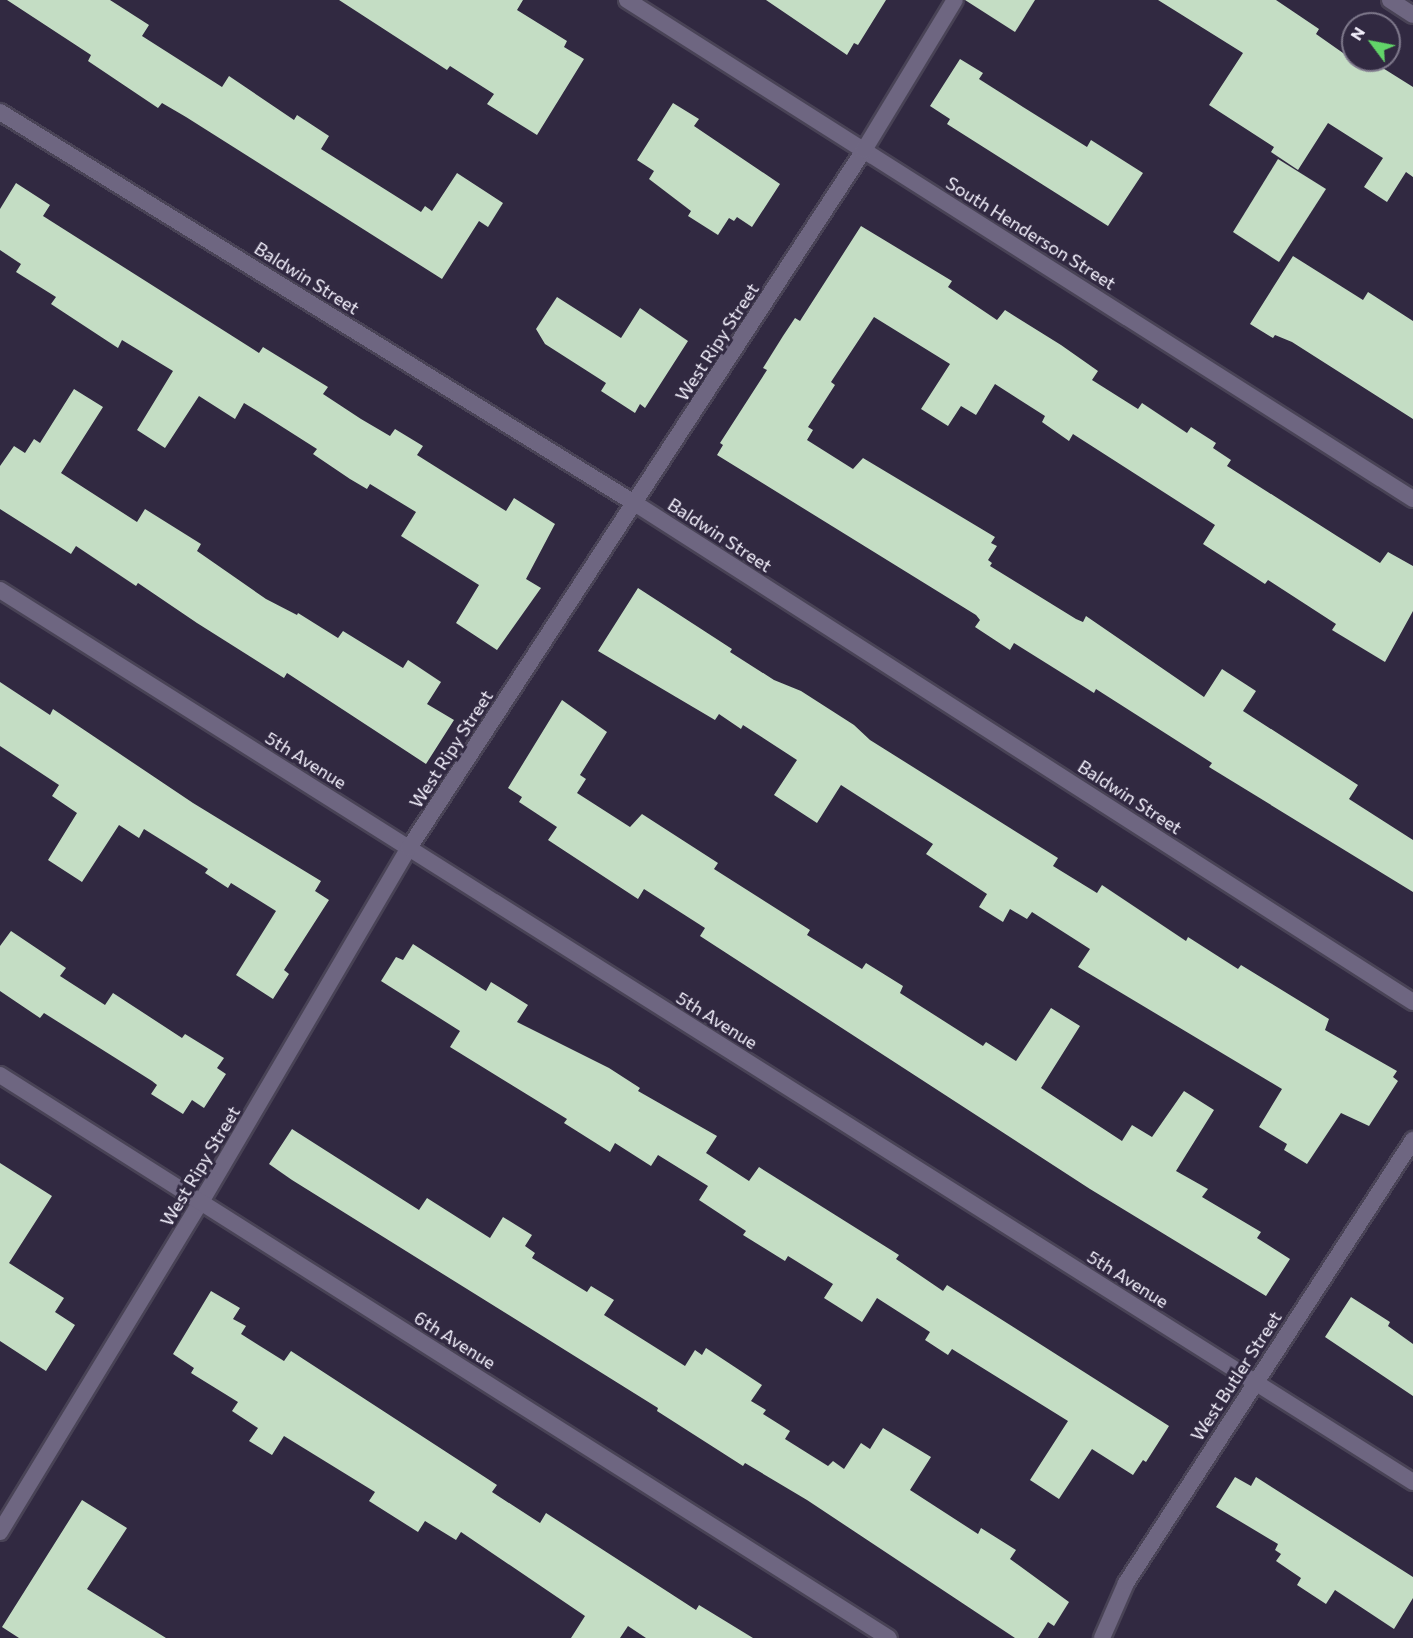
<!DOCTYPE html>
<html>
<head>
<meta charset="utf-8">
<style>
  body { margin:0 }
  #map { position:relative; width:1413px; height:1638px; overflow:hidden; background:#312941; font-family:Commissioner,sans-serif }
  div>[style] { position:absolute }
  .building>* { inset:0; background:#c4ddc4 }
  .roads { filter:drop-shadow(2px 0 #494356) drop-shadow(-2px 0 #494356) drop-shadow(0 2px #494356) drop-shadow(0 -2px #494356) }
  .minor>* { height:16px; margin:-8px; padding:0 8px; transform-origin:8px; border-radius:8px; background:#6e6681 }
  .tertiary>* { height:16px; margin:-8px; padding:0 8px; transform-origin:8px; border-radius:8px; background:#6e6681 }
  span { translate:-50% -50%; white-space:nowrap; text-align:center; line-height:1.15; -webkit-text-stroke:6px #312941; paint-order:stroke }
  .street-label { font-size:18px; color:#f4f1fd }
  .north { position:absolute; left:1341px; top:12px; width:60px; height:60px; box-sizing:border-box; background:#312941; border:2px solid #7f798c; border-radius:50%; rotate:302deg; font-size:16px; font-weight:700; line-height:24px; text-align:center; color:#f4f1fd }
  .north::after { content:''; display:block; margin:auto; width:21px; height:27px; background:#62d469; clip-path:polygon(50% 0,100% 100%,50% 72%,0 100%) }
</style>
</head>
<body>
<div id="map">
  <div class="building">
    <i style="clip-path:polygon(7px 0,110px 0,149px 25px,142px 36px,222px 87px,229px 76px,294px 120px,297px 115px,329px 136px,321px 149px,421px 212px,425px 206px,432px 211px,457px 173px,503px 203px,488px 227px,479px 221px,442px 279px,186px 117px,162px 103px,158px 108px,88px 61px,91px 55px)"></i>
    <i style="clip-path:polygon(339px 0,523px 0,517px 10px,567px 41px,564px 47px,584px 59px,537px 135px,487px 104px,494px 94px,450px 66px,447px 70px)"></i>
    <i style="clip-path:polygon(766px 0,886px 0,858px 45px,854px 43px,847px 55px)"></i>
    <i style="clip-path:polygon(965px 0,1035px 0,1015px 32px)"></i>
    <i style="clip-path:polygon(1158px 0,1276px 0,1319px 29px,1316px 34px,1353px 60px,1370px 60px,1413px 87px,1413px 177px,1406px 172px,1387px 202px,1364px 187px,1383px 158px,1328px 123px,1298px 170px,1271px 152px,1274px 147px,1209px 105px,1243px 53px)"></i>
    <i style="clip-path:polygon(960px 59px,983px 73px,979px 79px,1023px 107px,1087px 147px,1091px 140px,1143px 173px,1108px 226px,947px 124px,950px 119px,930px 106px)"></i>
    <i style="clip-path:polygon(673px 103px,699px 119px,694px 126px,780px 184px,752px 227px,737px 217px,734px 221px,729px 218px,718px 235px,688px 216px,691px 211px,649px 179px,654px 171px,637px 160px)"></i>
    <i style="clip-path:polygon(1278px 159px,1326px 189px,1279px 262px,1233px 232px)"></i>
    <i style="clip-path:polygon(16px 183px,50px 205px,43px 216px,259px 353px,263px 347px,328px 387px,323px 394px,361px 419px,390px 436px,395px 429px,423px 446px,417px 455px,506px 511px,514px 498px,555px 524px,526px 579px,541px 588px,497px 650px,456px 623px,479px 585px,401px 536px,416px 512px,370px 484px,367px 489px,350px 479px,313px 454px,317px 449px,262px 414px,244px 403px,235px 419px,199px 396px,165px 448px,137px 430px,173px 371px,122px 340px,118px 348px,51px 304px,56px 297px,16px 272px,21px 264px,0 250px,0 209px)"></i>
    <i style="clip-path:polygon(861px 226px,952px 281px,948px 287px,997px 320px,1005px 310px,1061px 345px,1098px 371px,1092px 380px,1138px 409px,1142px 403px,1187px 433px,1191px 427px,1216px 443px,1213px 448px,1231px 460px,1227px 466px,1337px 536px,1380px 563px,1388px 552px,1413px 566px,1413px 611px,1385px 662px,1332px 630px,1336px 624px,1268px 580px,1265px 584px,1203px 544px,1215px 525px,1073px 434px,1069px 441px,1042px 422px,1045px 416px,995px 384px,976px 415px,961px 406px,948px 426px,921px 409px,950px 364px,874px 317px,831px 382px,835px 385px,808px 427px,813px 430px,807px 440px,853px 469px,863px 458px,995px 537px,991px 543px,997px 546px,988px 560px,992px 563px,990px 566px,1076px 619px,1083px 622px,1086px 616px,1204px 697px,1222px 669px,1256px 691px,1243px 711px,1358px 785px,1349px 799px,1413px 840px,1413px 892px,1209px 767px,1212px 763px,1096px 689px,1094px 693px,1014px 643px,1010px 650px,975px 627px,980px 620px,976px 615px,717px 455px,723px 445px,720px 443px,767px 370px,763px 368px,783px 336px,795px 318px,800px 321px)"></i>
    <i style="clip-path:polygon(1293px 256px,1363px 300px,1368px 292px,1413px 321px,1413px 419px,1292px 342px,1275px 335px,1273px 338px,1250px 324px)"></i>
    <i style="clip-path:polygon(557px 297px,621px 338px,640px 308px,688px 341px,645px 408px,640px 404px,635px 413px,601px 391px,606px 383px,545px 344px,536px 329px)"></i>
    <i style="clip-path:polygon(74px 389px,103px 407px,61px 473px,137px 522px,145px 509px,201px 544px,197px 551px,266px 599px,297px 615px,298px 613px,338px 638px,343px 631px,403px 668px,408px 660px,441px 682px,427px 704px,454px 720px,426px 764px,287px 673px,284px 678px,197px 623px,138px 583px,136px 586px,76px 546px,71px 554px,0 509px,0 466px,14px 446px,25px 453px,34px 439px,40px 443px)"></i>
    <i style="clip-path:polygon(638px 588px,732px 649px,730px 652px,774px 680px,801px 691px,854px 725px,870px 740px,1058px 858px,1053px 866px,1097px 893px,1102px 885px,1186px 941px,1188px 937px,1238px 969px,1241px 965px,1329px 1019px,1325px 1030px,1397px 1071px,1393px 1077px,1398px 1081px,1369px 1126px,1341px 1113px,1307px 1164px,1284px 1150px,1287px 1144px,1259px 1127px,1282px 1089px,1078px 967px,1090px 949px,1032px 912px,1027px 919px,1010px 909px,1003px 922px,979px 907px,987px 894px,926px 854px,933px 844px,841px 785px,817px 823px,774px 795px,797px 760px,743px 725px,741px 729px,719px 714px,715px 720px,598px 651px)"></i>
    <i style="clip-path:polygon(0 682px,50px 715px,53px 709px,193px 803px,321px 881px,315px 891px,329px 900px,284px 970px,289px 974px,273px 999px,236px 975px,276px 911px,231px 883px,228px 888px,205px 873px,208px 869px,144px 829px,139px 838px,119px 825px,82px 882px,48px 860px,77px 813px,52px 796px,59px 785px,0 746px)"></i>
    <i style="clip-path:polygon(562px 700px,607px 732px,580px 775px,586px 779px,577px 793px,630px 827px,642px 814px,718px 863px,714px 869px,810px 930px,807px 935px,862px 969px,866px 963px,903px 986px,900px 993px,983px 1046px,986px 1042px,1016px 1061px,1051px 1008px,1080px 1026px,1041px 1088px,1122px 1141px,1132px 1125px,1152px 1137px,1184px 1091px,1214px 1110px,1176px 1171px,1208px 1189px,1202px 1197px,1261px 1232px,1257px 1238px,1290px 1259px,1266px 1296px,1090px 1189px,700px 936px,705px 928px,644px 889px,638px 899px,548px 840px,557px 827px,519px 802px,522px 797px,508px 788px)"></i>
    <i style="clip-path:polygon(11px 931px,66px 968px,60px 976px,105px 1005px,113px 993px,182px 1038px,185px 1034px,224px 1058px,217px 1068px,226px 1074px,204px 1108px,192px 1100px,183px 1114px,151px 1094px,157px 1085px,152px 1081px,44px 1013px,40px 1018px,0 991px,0 946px)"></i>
    <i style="clip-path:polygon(413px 944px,486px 991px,491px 982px,528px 1005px,517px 1022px,609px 1068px,640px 1088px,638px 1091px,717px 1136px,706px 1153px,749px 1181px,759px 1167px,899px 1255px,896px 1259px,943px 1291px,947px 1285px,1169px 1426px,1146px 1462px,1143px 1460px,1133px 1475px,1092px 1449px,1059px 1499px,1030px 1480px,1068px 1421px,952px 1349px,948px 1355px,925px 1340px,930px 1332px,877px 1298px,862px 1322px,824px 1298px,833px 1284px,788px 1256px,785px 1261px,743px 1235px,746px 1231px,699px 1200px,708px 1186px,658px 1155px,651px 1166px,615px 1143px,610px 1152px,564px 1123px,567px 1119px,450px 1047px,460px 1031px,381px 981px,396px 957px,403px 960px)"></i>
    <i style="clip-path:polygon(292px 1129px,419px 1210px,427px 1198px,490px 1238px,503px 1217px,532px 1235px,525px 1246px,535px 1253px,532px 1258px,587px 1292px,591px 1286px,614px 1300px,604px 1315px,685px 1366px,695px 1350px,702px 1355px,706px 1348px,762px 1385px,751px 1401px,766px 1410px,763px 1414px,790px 1431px,785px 1439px,828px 1466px,833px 1461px,844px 1469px,861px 1443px,870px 1449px,883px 1428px,931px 1457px,910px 1490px,978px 1534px,981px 1528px,1016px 1550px,1010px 1559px,1069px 1602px,1054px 1626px,1048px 1622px,1038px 1638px,1015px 1638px,807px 1500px,745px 1463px,743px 1466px,657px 1411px,658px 1408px,292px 1180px,269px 1164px)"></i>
    <i style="clip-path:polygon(0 1163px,52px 1196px,9px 1263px,64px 1298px,55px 1312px,75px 1325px,46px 1371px,0 1341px)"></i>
    <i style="clip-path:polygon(211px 1291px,240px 1308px,233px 1319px,246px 1326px,241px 1334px,284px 1361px,291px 1351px,497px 1485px,492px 1492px,540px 1523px,546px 1513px,696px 1610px,699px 1605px,753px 1638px,646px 1638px,628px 1626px,620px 1638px,571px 1638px,585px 1616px,461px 1532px,456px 1540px,425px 1521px,418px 1532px,369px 1501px,375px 1492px,284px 1436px,272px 1455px,249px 1441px,258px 1428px,232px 1411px,238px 1402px,191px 1373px,194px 1368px,173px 1354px)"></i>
    <i style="clip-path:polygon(1351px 1297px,1390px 1322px,1388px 1326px,1413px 1344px,1413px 1396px,1325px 1337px)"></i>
    <i style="clip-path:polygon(1235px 1477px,1251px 1486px,1256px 1477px,1413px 1577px,1413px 1598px,1394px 1629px,1335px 1590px,1326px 1604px,1297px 1585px,1301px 1578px,1276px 1561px,1281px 1554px,1275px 1550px,1278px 1544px,1216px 1507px)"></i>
    <i style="clip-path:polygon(82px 1500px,127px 1528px,87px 1589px,166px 1638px,19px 1638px,2px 1627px)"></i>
  </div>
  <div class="roads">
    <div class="minor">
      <i style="left:627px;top:0;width:931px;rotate:32.41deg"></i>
      <i style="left:1390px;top:0;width:27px;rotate:33deg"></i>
      <i style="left:0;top:112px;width:747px;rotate:31.65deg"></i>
      <i style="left:636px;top:504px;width:923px;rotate:32.66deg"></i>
      <i style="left:0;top:590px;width:1671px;rotate:32.26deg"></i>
      <i style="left:0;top:1532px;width:386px;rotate:-58.7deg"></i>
      <i style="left:201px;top:1202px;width:411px;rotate:-59.6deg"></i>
      <i style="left:409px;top:848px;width:833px;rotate:-56.9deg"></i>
      <i style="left:864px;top:150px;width:175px;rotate:-58.8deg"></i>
      <i style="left:1102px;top:1638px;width:60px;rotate:-66.4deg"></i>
      <i style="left:1126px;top:1583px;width:528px;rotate:-57.06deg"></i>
    </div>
    <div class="tertiary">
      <i style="left:0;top:1075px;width:1052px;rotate:32.35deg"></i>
    </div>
  </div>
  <div class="street-label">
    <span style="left:1031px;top:233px;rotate:32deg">South Henderson Street</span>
    <span style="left:307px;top:278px;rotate:32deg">Baldwin Street</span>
    <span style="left:717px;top:342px;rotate:-57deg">West Ripy Street</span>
    <span style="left:720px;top:535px;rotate:33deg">Baldwin Street</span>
    <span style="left:451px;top:749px;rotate:-57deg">West Ripy Street</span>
    <span style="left:306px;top:760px;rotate:32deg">5th Avenue</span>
    <span style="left:1130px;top:797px;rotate:33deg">Baldwin Street</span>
    <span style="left:717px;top:1020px;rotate:32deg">5th Avenue</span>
    <span style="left:200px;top:1166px;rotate:-59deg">West Ripy Street</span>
    <span style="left:1128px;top:1279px;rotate:32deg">5th Avenue</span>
    <span style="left:455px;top:1340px;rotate:32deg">6th Avenue</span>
    <span style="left:1236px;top:1376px;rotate:-57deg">West Butler Street</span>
  </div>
  <div class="north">N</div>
</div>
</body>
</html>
